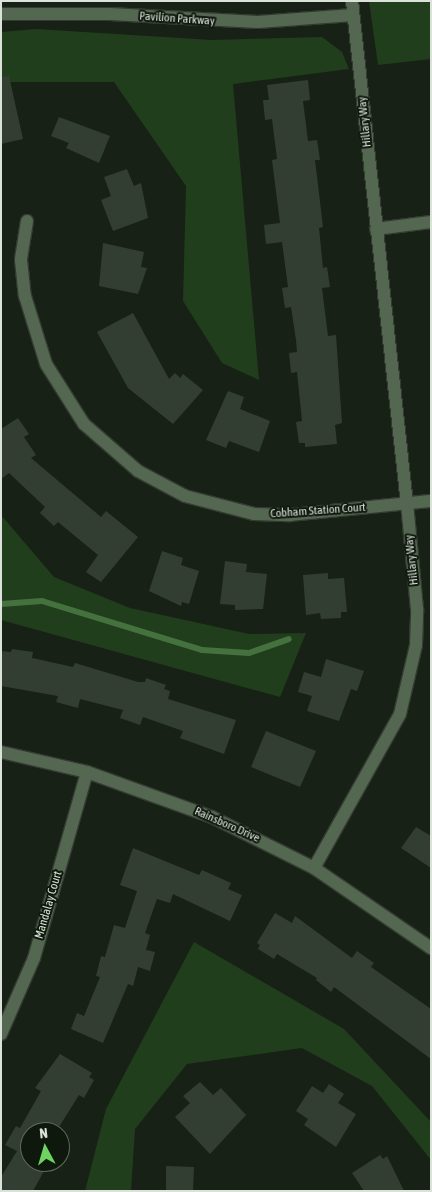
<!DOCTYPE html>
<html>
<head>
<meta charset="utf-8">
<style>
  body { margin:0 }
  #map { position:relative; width:432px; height:1192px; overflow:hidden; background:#182116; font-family:"Asap Condensed",sans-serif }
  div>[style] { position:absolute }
  .green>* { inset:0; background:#203e1c }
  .stream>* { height:6px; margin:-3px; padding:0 3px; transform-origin:3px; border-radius:3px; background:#45713f }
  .building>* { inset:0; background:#333e32 }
  .roads { filter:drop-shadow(1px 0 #333c31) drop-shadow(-1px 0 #333c31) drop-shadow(0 1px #333c31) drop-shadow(0 -1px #333c31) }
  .street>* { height:12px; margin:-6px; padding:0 6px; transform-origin:6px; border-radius:6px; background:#546751 }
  span { translate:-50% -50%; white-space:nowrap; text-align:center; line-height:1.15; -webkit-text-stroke:4px #0f180d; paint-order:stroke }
  .street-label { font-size:12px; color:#dbe2da }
  .frame { position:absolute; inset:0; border:2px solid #dbe2da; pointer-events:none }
  .north { position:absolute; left:20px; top:1122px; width:50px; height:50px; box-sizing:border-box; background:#0f180d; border:1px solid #61695f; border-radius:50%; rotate:354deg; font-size:14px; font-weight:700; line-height:20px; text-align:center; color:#dbe2da }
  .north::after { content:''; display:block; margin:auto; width:18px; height:22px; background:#6ed360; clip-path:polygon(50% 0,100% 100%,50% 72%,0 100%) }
</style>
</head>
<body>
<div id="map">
  <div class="green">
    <i style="clip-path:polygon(369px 1px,431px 1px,431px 59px,378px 65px)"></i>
    <i style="clip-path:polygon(36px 29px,212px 40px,322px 37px,342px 52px,349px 69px,233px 84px,259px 380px,222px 363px,183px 301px,186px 186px,114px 82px,1px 82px,1px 32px)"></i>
    <i style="clip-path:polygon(1px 515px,54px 577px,130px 608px,249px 634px,306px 633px,280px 697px,1px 620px)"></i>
    <i style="clip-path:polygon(194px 942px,344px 1029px,431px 1122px,431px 1160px,372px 1086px,302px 1048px,187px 1064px,135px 1129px,131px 1191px,85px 1191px,106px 1109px)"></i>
  </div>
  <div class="stream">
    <i style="left:1px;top:604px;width:41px;rotate:-4.2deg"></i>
    <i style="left:42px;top:601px;width:167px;rotate:17deg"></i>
    <i style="left:202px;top:650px;width:47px;rotate:3.7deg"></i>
    <i style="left:249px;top:653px;width:42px;rotate:-19.3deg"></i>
  </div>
  <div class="building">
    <i style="clip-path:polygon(9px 76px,23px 139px,1px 144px,1px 77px)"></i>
    <i style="clip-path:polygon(308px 80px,310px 100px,303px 101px,308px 141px,317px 140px,320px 160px,315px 160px,323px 227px,319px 228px,323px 268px,327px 267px,330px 287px,322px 288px,328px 336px,336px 335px,342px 423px,335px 425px,337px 444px,305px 447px,305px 443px,299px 443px,296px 422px,302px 421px,297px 372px,291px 373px,289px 353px,297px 352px,296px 340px,291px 307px,285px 308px,282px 288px,288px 287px,282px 242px,266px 244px,264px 225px,280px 223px,272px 160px,277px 159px,272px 119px,265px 120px,263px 100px,269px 100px,267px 85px)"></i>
    <i style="clip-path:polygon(59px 117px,110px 136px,99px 163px,66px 148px,69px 143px,51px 136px)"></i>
    <i style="clip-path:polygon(127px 169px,134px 186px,141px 183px,148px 218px,113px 231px,101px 200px,111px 196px,104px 177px)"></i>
    <i style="clip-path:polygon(103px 243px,144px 252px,141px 267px,147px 268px,138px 294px,99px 286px)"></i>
    <i style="clip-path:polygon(133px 313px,169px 379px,175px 373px,180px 378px,183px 374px,203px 390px,173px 424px,128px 388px,97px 332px)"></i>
    <i style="clip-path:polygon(228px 391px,244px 397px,240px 409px,270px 421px,259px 452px,229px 441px,226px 448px,206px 440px)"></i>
    <i style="clip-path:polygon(18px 418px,29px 434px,24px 437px,36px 455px,31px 458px,101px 517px,106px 511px,138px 537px,101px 582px,86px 572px,98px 555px,58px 522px,54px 526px,40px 513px,45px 507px,9px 473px,1px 479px,1px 429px)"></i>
    <i style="clip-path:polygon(162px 551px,183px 558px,181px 565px,199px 571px,189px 604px,182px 602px,181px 606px,149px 591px)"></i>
    <i style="clip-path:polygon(225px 561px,247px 564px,246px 572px,267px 574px,263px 609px,235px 610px,235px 605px,220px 604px)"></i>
    <i style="clip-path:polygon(328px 573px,328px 579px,344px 578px,347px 612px,341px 612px,341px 618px,321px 619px,320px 613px,306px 615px,303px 575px)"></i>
    <i style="clip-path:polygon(12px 649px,33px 652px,32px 658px,73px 667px,75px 663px,138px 682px,145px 682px,146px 678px,166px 685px,164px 689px,170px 691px,168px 699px,236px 720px,224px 754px,180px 738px,183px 731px,143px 717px,140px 725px,120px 718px,123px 710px,80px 699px,78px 708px,56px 702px,58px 696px,1px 686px,1px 651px,11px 652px)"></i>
    <i style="clip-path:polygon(326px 659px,364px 671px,357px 691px,351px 689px,339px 721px,307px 711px,312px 696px,298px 692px,304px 672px,321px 677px)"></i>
    <i style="clip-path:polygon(266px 731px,316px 751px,300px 787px,251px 767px)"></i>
    <i style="clip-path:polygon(416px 827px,431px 836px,431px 868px,401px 848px)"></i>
    <i style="clip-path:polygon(133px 848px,199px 875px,202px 870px,231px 883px,228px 889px,242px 895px,230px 921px,173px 894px,170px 903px,157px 899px,145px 933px,150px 935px,146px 950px,155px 952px,150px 971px,138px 967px,133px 986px,128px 984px,103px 1043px,71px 1029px,77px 1013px,84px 1016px,100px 977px,96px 976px,101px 956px,105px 957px,114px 925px,125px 928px,137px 891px,120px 885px)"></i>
    <i style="clip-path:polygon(275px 913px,292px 923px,295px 916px,352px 958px,357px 951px,374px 963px,371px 967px,431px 1009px,431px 1059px,334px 987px,331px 992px,316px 980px,317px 978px,277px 954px,274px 959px,258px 949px,260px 945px,257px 943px)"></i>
    <i style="clip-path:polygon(60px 1054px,92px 1073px,89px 1077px,94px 1080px,84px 1098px,79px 1095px,59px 1127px,62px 1129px,60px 1133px,30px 1132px,30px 1162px,49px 1162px,33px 1191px,1px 1191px,1px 1177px,17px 1151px,5px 1145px,16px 1126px,20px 1128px,41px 1091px,35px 1088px)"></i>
    <i style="clip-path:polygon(200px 1082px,213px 1095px,221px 1088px,246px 1115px,210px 1154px,175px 1117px,190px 1103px,183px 1096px)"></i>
    <i style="clip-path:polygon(329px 1084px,344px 1094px,338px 1103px,356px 1114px,336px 1147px,304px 1125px,308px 1119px,296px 1111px,312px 1086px,323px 1093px)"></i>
    <i style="clip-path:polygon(380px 1155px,383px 1159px,387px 1156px,404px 1191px,364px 1191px,352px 1173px)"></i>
    <i style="clip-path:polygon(166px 1166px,194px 1167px,193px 1191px,166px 1191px)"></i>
  </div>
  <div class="roads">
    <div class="street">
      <i style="left:1px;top:14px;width:109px"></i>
      <i style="left:110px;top:14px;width:148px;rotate:3.1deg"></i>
      <i style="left:258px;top:22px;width:95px;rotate:-4.2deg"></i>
      <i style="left:27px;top:221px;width:39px;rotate:99deg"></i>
      <i style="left:21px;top:260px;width:36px;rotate:84deg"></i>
      <i style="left:25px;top:296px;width:71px;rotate:72.8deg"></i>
      <i style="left:46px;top:364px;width:71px;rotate:57.7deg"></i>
      <i style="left:84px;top:424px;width:72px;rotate:41deg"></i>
      <i style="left:138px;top:471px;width:53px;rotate:28deg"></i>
      <i style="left:185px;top:496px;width:71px;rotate:14.6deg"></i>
      <i style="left:254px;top:514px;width:36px;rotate:2deg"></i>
      <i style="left:290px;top:515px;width:142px;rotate:-5.7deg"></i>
      <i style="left:376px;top:229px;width:55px;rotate:-7.3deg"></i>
      <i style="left:1px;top:752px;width:88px;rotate:13.1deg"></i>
      <i style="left:87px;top:772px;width:133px;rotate:19.8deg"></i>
      <i style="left:212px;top:817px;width:114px;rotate:26.6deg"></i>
      <i style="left:314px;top:868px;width:142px;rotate:34.4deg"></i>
      <i style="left:314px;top:868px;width:176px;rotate:-60.8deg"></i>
      <i style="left:400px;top:714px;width:71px;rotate:-76.9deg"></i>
      <i style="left:416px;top:645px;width:36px;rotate:-88deg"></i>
      <i style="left:417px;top:609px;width:105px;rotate:-95.4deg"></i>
      <i style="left:407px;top:504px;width:506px;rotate:-96.24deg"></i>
      <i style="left:1px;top:1034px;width:83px;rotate:-66.5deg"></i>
      <i style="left:34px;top:958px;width:193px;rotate:-74.1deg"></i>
    </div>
  </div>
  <div class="street-label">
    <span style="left:177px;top:19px;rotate:4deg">Pavilion Parkway</span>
    <span style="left:365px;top:122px;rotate:-96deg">Hillary Way</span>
    <span style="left:318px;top:511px;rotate:-4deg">Cobham Station Court</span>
    <span style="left:412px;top:560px;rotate:-96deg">Hillary Way</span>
    <span style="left:227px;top:825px;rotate:24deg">Rainsboro Drive</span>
    <span style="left:49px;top:905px;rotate:-74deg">Mandalay Court</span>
  </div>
  <div class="frame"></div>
  <div class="north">N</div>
</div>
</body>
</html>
